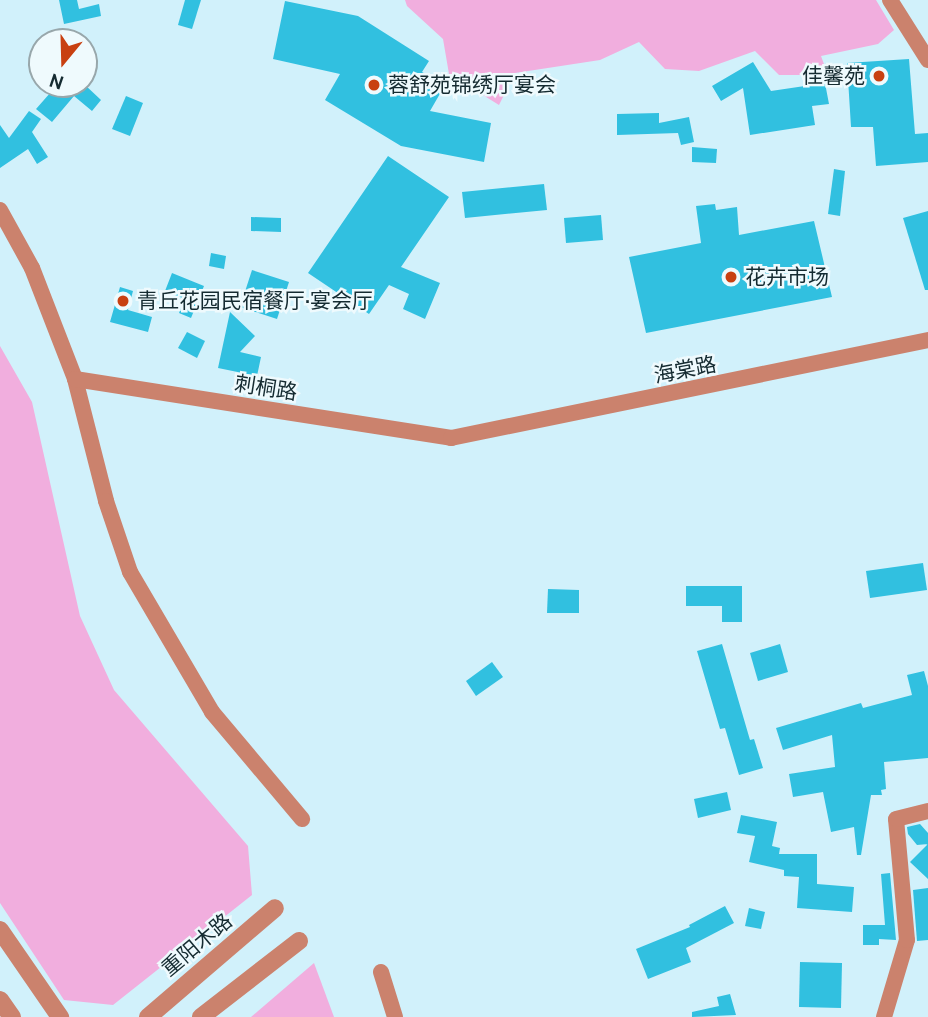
<!DOCTYPE html>
<html>
<head>
<meta charset="utf-8">
<style>
  body { margin:0 }
  #map { position:relative; width:928px; height:1017px; overflow:hidden; background:#d1f1fb; font-family:Cabin,"Noto Sans SC",sans-serif }
  div>[style] { position:absolute }
  .green>* { inset:0; background:#f1aede }
  .building>* { inset:0; background:#31c0e0 }
  .minor>* { height:16px; margin:-8px; padding:0 8px; transform-origin:8px; border-radius:8px; background:#cb826d }
  .tertiary>* { height:18px; margin:-9px; padding:0 9px; transform-origin:9px; border-radius:9px; background:#cb826d }
  .dots>* { width:19px; height:19px; translate:-50% -50%; box-sizing:border-box; border:4px solid #effafd; border-radius:50% }
  span { translate:-50% -50%; white-space:nowrap; text-align:center; line-height:1.15; -webkit-text-stroke:5px #effafd; paint-order:stroke }
  .poi-label { font-size:21px; color:#152b31 }
  .right { translate:-100% -50%; text-align:right }
  .left { translate:0 -50%; text-align:left }
  .street-label { font-size:21px; color:#152b31 }
  .north { position:absolute; left:28px; top:28px; width:70px; height:70px; box-sizing:border-box; background:#effafd; border:2px solid #98a7ab; border-radius:50%; rotate:199deg; font-size:19px; font-weight:700; line-height:28px; text-align:center; color:#152b31 }
  .north::after { content:''; display:block; margin:auto; width:24px; height:32px; background:#c84011; clip-path:polygon(50% 0,100% 100%,50% 72%,0 100%) }
</style>
</head>
<body>
<div id="map">
  <div class="green">
    <i style="clip-path:polygon(405px 0,876px 0,894px 30px,878px 44px,821px 56px,828px 75px,779px 75px,755px 51px,699px 71px,665px 69px,639px 42px,600px 60px,515px 73px,499px 105px,449px 74px,443px 39px,407px 6px)"></i>
    <i style="clip-path:polygon(0 346px,32px 402px,80px 616px,114px 690px,248px 846px,252px 895px,113px 1005px,64px 1000px,0 903px)"></i>
    <i style="clip-path:polygon(314px 963px,334px 1017px,251px 1017px)"></i>
  </div>
  <div class="building">
    <i style="clip-path:polygon(59px 0,77px 0,79px 9px,99px 4px,101px 16px,64px 24px)"></i>
    <i style="clip-path:polygon(185px 0,201px 0,192px 29px,178px 25px)"></i>
    <i style="clip-path:polygon(285px 1px,358px 16px,429px 61px,422px 72px,445px 85px,430px 111px,491px 123px,484px 162px,401px 146px,325px 100px,340px 74px,273px 59px)"></i>
    <i style="clip-path:polygon(909px 59px,915px 134px,928px 133px,928px 162px,876px 166px,873px 127px,851px 127px,847px 63px)"></i>
    <i style="clip-path:polygon(753px 62px,771px 91px,825px 83px,829px 104px,812px 106px,815px 125px,750px 135px,743px 88px,721px 101px,712px 86px)"></i>
    <i style="clip-path:polygon(58px 84px,84px 84px,101px 100px,92px 111px,74px 96px,52px 122px,36px 109px)"></i>
    <i style="clip-path:polygon(126px 96px,143px 103px,130px 136px,112px 129px)"></i>
    <i style="clip-path:polygon(29px 111px,41px 119px,32px 132px,48px 157px,37px 164px,28px 149px,0 168px,0 125px,9px 138px)"></i>
    <i style="clip-path:polygon(659px 113px,659px 123px,689px 117px,694px 142px,681px 145px,678px 133px,617px 135px,617px 114px)"></i>
    <i style="clip-path:polygon(692px 147px,717px 149px,716px 163px,692px 162px)"></i>
    <i style="clip-path:polygon(388px 156px,449px 197px,401px 267px,440px 283px,425px 319px,403px 309px,409px 294px,389px 285px,369px 314px,308px 273px)"></i>
    <i style="clip-path:polygon(834px 169px,845px 171px,840px 216px,828px 214px)"></i>
    <i style="clip-path:polygon(544px 184px,547px 210px,465px 218px,462px 192px)"></i>
    <i style="clip-path:polygon(715px 204px,716px 210px,737px 207px,739px 235px,814px 221px,832px 297px,646px 333px,629px 257px,701px 243px,696px 206px)"></i>
    <i style="clip-path:polygon(928px 211px,928px 290px,925px 290px,903px 218px)"></i>
    <i style="clip-path:polygon(601px 215px,603px 240px,566px 243px,564px 218px)"></i>
    <i style="clip-path:polygon(251px 217px,281px 218px,281px 232px,251px 231px)"></i>
    <i style="clip-path:polygon(211px 253px,226px 256px,224px 269px,209px 266px)"></i>
    <i style="clip-path:polygon(252px 270px,289px 282px,277px 319px,240px 307px)"></i>
    <i style="clip-path:polygon(172px 273px,204px 286px,191px 318px,179px 313px,185px 299px,165px 291px)"></i>
    <i style="clip-path:polygon(120px 287px,133px 291px,128px 310px,152px 317px,148px 332px,110px 322px)"></i>
    <i style="clip-path:polygon(230px 312px,255px 336px,240px 352px,261px 357px,257px 376px,218px 368px)"></i>
    <i style="clip-path:polygon(187px 332px,205px 341px,197px 358px,178px 348px)"></i>
    <i style="clip-path:polygon(923px 563px,927px 590px,870px 598px,866px 571px)"></i>
    <i style="clip-path:polygon(686px 586px,742px 586px,742px 622px,722px 622px,722px 606px,686px 606px)"></i>
    <i style="clip-path:polygon(548px 589px,579px 590px,579px 613px,547px 613px)"></i>
    <i style="clip-path:polygon(722px 644px,750px 740px,754px 739px,763px 768px,739px 775px,725px 728px,720px 729px,697px 651px)"></i>
    <i style="clip-path:polygon(780px 644px,788px 672px,758px 681px,750px 653px)"></i>
    <i style="clip-path:polygon(492px 662px,503px 677px,476px 696px,466px 681px)"></i>
    <i style="clip-path:polygon(924px 671px,928px 686px,928px 758px,884px 762px,886px 789px,881px 790px,882px 795px,871px 795px,861px 855px,857px 855px,854px 827px,831px 832px,823px 792px,793px 797px,789px 774px,835px 767px,832px 735px,783px 750px,776px 728px,861px 703px,863px 708px,912px 695px,907px 675px)"></i>
    <i style="clip-path:polygon(727px 792px,731px 810px,698px 818px,694px 799px)"></i>
    <i style="clip-path:polygon(741px 815px,777px 822px,772px 846px,780px 848px,779px 854px,817px 854px,817px 884px,854px 887px,852px 912px,797px 908px,799px 877px,784px 876px,784px 870px,749px 862px,755px 836px,737px 833px)"></i>
    <i style="clip-path:polygon(920px 824px,928px 833px,928px 879px,910px 862px,928px 844px,917px 845px,908px 834px,907px 827px)"></i>
    <i style="clip-path:polygon(890px 873px,896px 940px,879px 939px,879px 945px,863px 945px,863px 925px,885px 925px,881px 874px)"></i>
    <i style="clip-path:polygon(928px 888px,928px 940px,917px 941px,913px 890px)"></i>
    <i style="clip-path:polygon(725px 906px,734px 923px,686px 948px,691px 962px,648px 979px,636px 949px,690px 927px,689px 925px)"></i>
    <i style="clip-path:polygon(749px 908px,765px 912px,761px 929px,745px 926px)"></i>
    <i style="clip-path:polygon(800px 962px,842px 963px,841px 1008px,799px 1007px)"></i>
    <i style="clip-path:polygon(730px 994px,736px 1015px,692px 1017px,692px 1012px,719px 1006px,717px 997px)"></i>
  </div>
  <div class="minor">
    <i style="left:890px;top:0;width:71px;rotate:57.7deg"></i>
    <i style="left:0;top:210px;width:66px;rotate:61.1deg"></i>
    <i style="left:32px;top:268px;width:119px;rotate:68.8deg"></i>
    <i style="left:75px;top:379px;width:126px;rotate:75.7deg"></i>
    <i style="left:106px;top:501px;width:75px;rotate:71.3deg"></i>
    <i style="left:130px;top:572px;width:162px;rotate:59.6deg"></i>
    <i style="left:212px;top:712px;width:140px;rotate:49.9deg"></i>
    <i style="left:75px;top:379px;width:381px;rotate:8.9deg"></i>
    <i style="left:451px;top:438px;width:487px;rotate:-11.6deg"></i>
    <i style="left:381px;top:972px;width:47px;rotate:72.7deg"></i>
    <i style="left:884px;top:1017px;width:80px;rotate:-73.4deg"></i>
    <i style="left:907px;top:940px;width:121px;rotate:-95.2deg"></i>
    <i style="left:896px;top:819px;width:33px;rotate:-14deg"></i>
  </div>
  <div class="tertiary">
    <i style="left:0;top:930px;width:106px;rotate:55.4deg"></i>
    <i style="left:0;top:1000px;width:21px;rotate:55deg"></i>
    <i style="left:148px;top:1017px;width:167px;rotate:-40.6deg"></i>
    <i style="left:201px;top:1017px;width:124px;rotate:-37.8deg"></i>
  </div>
  <div class="dots">
    <i style="left:879px;top:76px;background:#c84011"></i>
    <i style="left:374px;top:85px;background:#c84011"></i>
    <i style="left:731px;top:277px;background:#c84011"></i>
    <i style="left:123px;top:301px;background:#c84011"></i>
  </div>
  <div class="poi-label">
    <span class="right" style="left:865px;top:76px">佳馨苑</span>
    <span class="left" style="left:388px;top:85px">蓉舒苑锦绣厅宴会</span>
    <span class="left" style="left:745px;top:277px">花卉市场</span>
    <span class="left" style="left:137px;top:301px">青丘花园民宿餐厅·宴会厅</span>
  </div>
  <div class="street-label">
    <span style="left:685px;top:370px;rotate:-11deg">海棠路</span>
    <span style="left:266px;top:388px;rotate:9deg">刺桐路</span>
    <span style="left:197px;top:945px;rotate:-40deg">重阳木路</span>
  </div>
  <div class="north">N</div>
</div>
</body>
</html>
